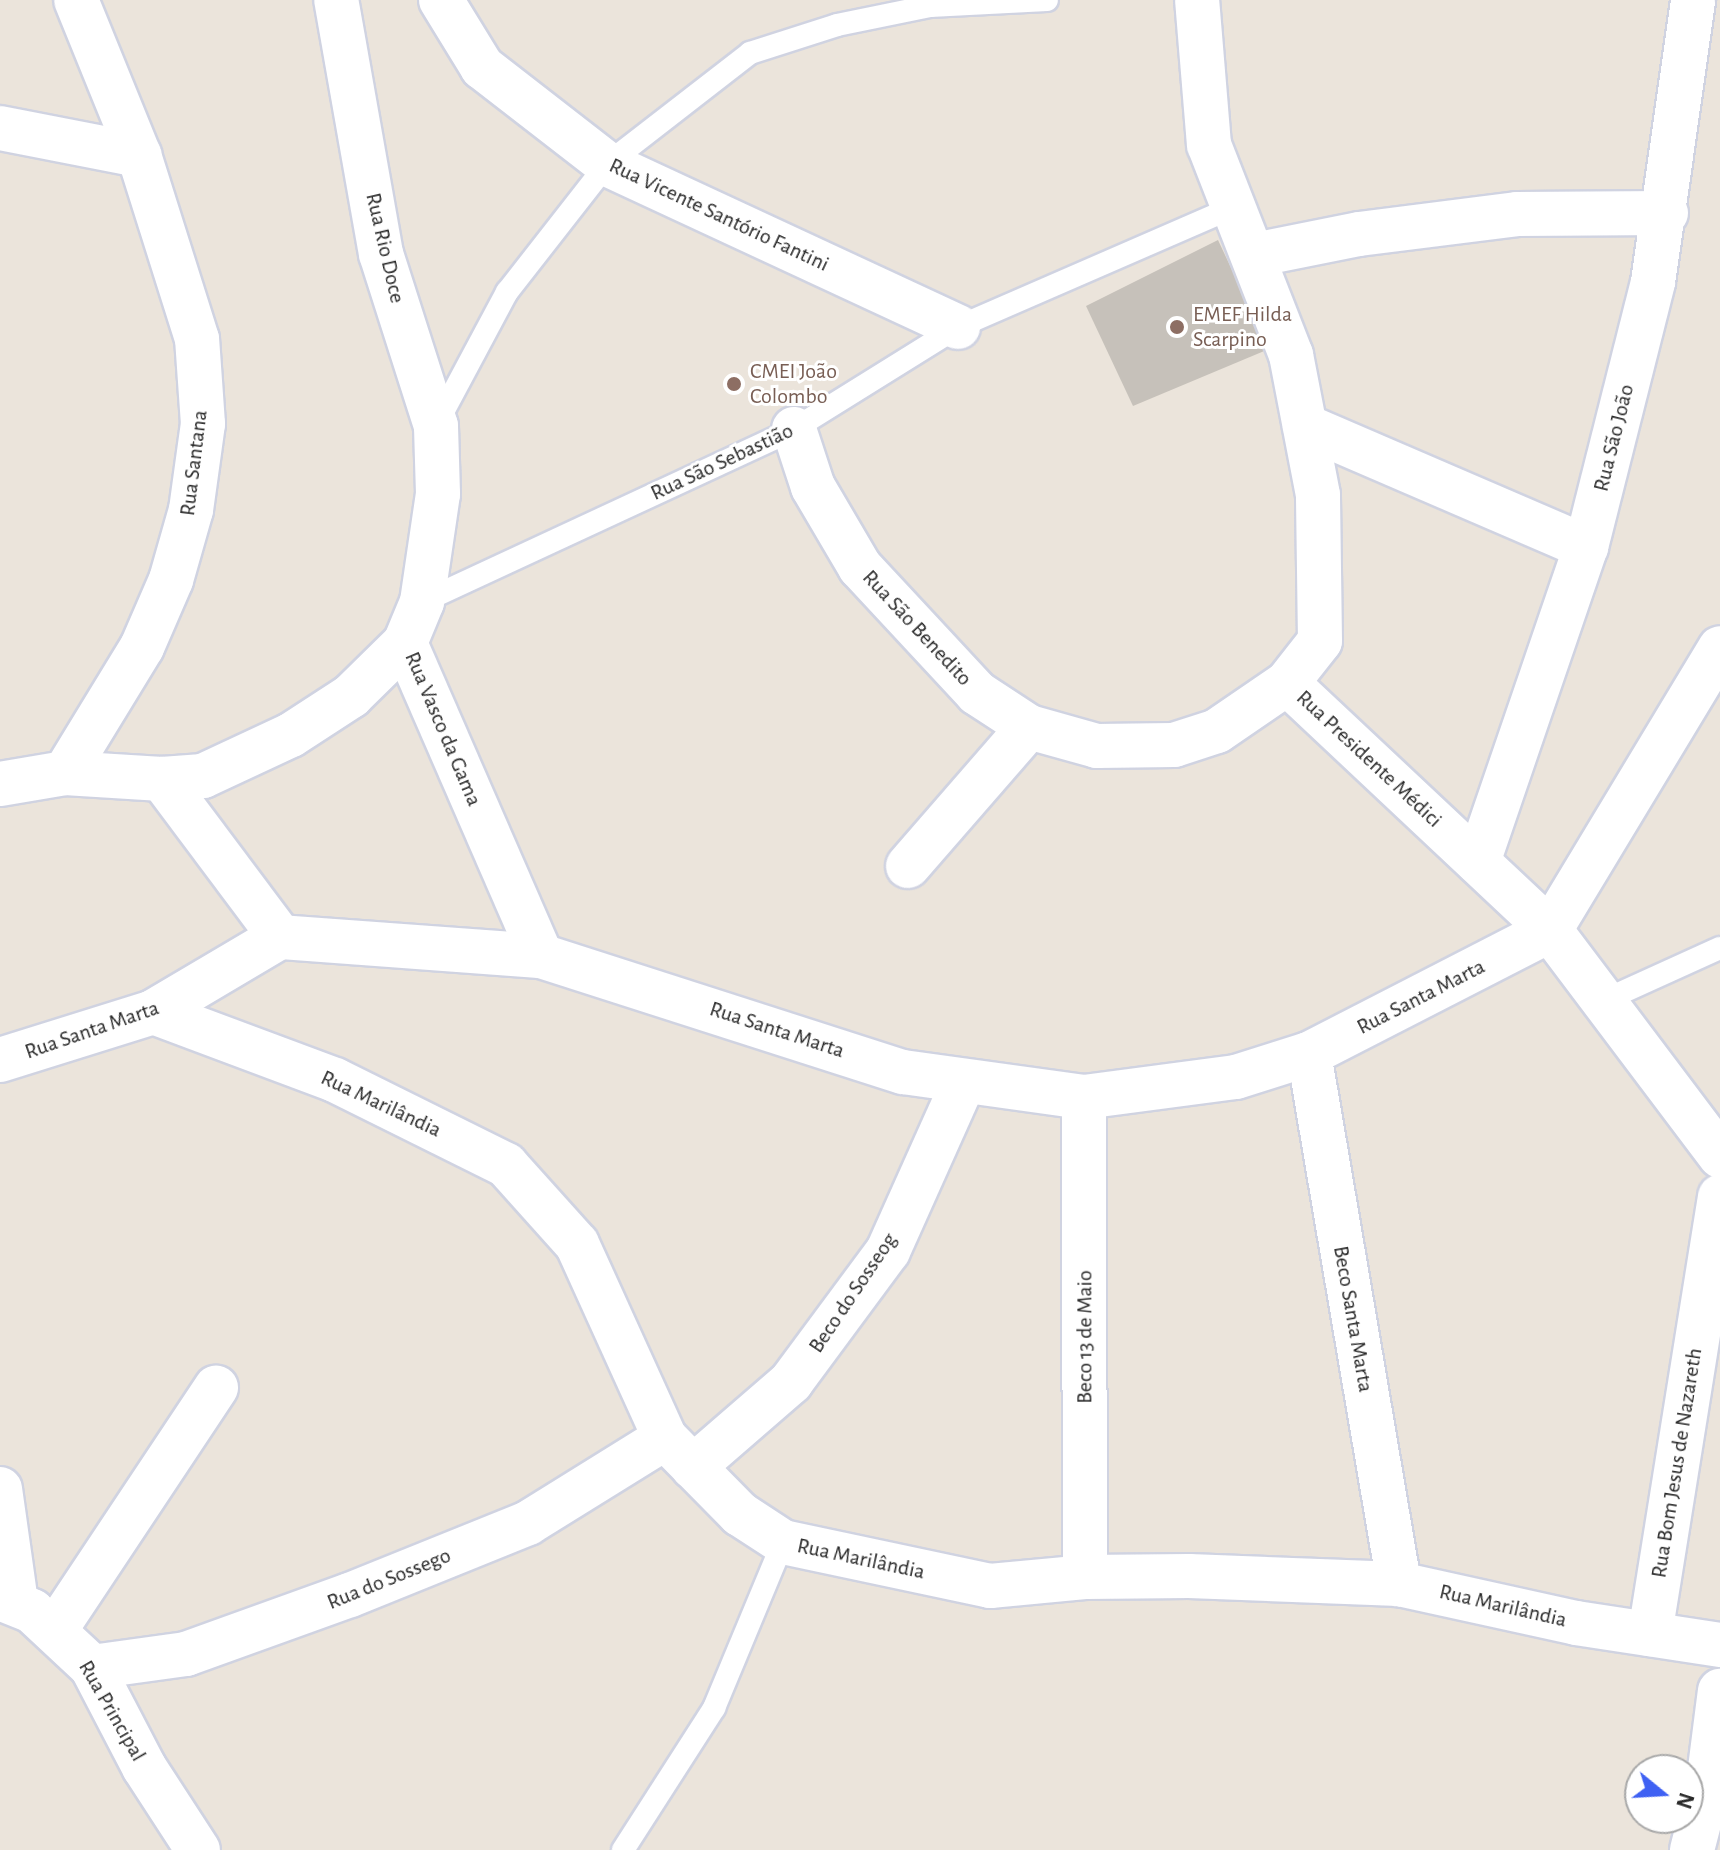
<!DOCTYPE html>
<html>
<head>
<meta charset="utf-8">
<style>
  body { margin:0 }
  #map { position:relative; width:1720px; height:1850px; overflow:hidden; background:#ebe4db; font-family:"Alegreya Sans",sans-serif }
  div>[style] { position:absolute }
  .building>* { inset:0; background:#c6c1ba }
  .roads { filter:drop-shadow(2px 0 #d0d3e1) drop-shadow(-2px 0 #d0d3e1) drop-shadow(0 2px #d0d3e1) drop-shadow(0 -2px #d0d3e1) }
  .lane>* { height:22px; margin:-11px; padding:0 11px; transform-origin:11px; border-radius:11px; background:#fff }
  .street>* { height:44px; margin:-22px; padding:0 22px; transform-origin:22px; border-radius:22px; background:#fff }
  .secondary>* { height:44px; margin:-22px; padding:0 22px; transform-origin:22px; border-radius:22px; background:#fff }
  .dots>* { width:22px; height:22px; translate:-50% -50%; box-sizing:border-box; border:4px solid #fff; border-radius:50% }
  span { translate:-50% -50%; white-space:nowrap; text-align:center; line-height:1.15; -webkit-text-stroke:6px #fff; paint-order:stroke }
  .street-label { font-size:22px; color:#292929 }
  .education-label { font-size:22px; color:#785e54 }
  .left { translate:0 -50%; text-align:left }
  .north { position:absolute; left:1624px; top:1754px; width:80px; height:80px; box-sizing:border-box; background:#fff; border:2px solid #a9a9a9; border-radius:50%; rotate:108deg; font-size:22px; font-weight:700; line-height:32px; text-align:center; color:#292929 }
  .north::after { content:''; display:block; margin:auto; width:28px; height:36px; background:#3f61f3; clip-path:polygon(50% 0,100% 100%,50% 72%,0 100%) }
</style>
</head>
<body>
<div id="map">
  <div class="building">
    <i style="clip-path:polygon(1218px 240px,1269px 349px,1133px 406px,1086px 306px)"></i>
  </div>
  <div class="roads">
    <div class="lane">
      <i style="left:437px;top:423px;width:149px;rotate:-61.9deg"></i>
      <i style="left:507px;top:292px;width:162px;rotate:-52deg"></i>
      <i style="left:607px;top:164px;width:181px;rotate:-37.8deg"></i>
      <i style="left:750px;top:53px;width:91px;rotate:-17.8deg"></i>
      <i style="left:837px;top:25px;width:95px;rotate:-11.5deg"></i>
      <i style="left:930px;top:6px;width:117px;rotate:-2.9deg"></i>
      <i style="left:422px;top:602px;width:410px;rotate:-24.9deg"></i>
      <i style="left:794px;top:429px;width:193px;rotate:-31.9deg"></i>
      <i style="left:958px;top:327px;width:299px;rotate:-23.5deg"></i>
      <i style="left:1603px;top:1001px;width:128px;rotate:-24.4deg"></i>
      <i style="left:623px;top:1850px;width:169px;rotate:-57.3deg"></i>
      <i style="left:714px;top:1708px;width:180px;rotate:-67.4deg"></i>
    </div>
    <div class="street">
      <i style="left:441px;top:0;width:79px;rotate:58.5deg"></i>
      <i style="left:482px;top:67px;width:158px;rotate:37.8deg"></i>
      <i style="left:607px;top:164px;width:387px;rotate:24.9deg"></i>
      <i style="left:0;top:128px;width:142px;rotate:11deg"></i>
      <i style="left:1254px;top:255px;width:107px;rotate:-11.3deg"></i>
      <i style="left:1359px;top:234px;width:159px;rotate:-7.2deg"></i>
      <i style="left:1517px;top:214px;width:149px;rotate:-0.4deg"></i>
      <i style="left:1305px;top:426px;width:306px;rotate:23.3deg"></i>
      <i style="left:794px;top:429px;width:61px;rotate:71.9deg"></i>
      <i style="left:813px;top:487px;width:93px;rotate:59.6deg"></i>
      <i style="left:860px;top:567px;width:172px;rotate:47.1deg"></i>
      <i style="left:977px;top:693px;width:62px;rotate:33.2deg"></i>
      <i style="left:1029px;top:727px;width:71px;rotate:15.6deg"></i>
      <i style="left:1097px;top:746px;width:77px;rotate:-0.7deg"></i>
      <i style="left:1174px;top:745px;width:45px;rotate:-18deg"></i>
      <i style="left:1217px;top:731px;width:85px;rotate:-34.4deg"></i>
      <i style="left:1287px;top:683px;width:53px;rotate:-51.8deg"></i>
      <i style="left:1320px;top:641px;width:146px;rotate:-90.8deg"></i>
      <i style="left:1318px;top:495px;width:143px;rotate:-100.9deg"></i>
      <i style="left:1291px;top:355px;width:225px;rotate:-111.3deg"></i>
      <i style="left:1209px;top:145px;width:145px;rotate:-94.7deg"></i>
      <i style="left:405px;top:643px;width:341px;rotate:66.5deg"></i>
      <i style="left:1287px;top:683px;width:361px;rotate:43.2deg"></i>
      <i style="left:1550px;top:930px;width:283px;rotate:53deg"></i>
      <i style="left:65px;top:773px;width:148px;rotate:-58.6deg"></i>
      <i style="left:142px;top:647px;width:73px;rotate:-66.6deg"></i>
      <i style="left:171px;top:580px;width:73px;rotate:-74.1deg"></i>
      <i style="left:191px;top:510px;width:87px;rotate:-82.1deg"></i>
      <i style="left:203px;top:424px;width:85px;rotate:-94deg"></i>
      <i style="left:197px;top:339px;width:193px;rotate:-107.5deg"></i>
      <i style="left:139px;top:155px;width:167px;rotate:-112.1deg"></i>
      <i style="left:162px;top:779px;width:197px;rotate:53.2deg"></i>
      <i style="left:0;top:784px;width:66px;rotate:-9.6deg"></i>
      <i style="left:65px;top:773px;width:97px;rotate:3.5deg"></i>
      <i style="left:162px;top:779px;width:41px;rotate:-4.2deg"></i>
      <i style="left:203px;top:776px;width:97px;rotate:-25deg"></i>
      <i style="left:291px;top:735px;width:72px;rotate:-33deg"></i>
      <i style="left:351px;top:696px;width:76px;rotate:-44.5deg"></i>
      <i style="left:405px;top:643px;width:44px;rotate:-67.5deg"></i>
      <i style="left:422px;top:602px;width:109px;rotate:-81.6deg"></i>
      <i style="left:438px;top:494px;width:68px;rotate:-91.7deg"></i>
      <i style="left:436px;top:426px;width:181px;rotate:-107.7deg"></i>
      <i style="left:381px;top:254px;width:258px;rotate:-100deg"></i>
      <i style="left:1478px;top:862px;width:333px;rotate:-71.1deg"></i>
      <i style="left:1586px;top:547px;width:273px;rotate:-75.8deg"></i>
      <i style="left:1653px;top:282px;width:285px;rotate:-81.9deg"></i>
      <i style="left:908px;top:866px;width:184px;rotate:-49deg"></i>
      <i style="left:1550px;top:930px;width:329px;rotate:-58.9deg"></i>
      <i style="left:153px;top:1012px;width:194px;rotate:20.5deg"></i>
      <i style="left:335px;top:1080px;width:191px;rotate:26.4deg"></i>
      <i style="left:506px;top:1165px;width:106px;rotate:48.1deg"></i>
      <i style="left:577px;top:1244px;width:213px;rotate:65.6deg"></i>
      <i style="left:665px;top:1438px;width:107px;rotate:45.4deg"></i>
      <i style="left:740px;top:1514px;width:51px;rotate:33.1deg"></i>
      <i style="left:783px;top:1542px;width:212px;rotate:12deg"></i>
      <i style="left:990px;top:1586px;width:95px;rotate:-5.4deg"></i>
      <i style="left:1085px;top:1577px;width:104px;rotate:-0.6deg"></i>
      <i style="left:1189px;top:1576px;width:210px;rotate:2.2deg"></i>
      <i style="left:1399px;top:1584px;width:181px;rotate:12.4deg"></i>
      <i style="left:1576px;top:1623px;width:146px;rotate:8.7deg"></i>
      <i style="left:1309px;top:1054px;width:538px;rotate:80.36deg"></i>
      <i style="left:0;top:1060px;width:160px;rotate:-17.4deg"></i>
      <i style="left:153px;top:1012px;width:147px;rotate:-30.6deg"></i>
      <i style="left:280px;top:937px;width:262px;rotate:4.2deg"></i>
      <i style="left:541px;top:956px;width:380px;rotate:17.8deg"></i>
      <i style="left:903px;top:1072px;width:183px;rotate:7.9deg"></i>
      <i style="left:1084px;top:1097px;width:153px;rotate:-7.5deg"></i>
      <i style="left:1236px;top:1077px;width:77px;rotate:-17.5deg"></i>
      <i style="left:1309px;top:1054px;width:271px;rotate:-27.2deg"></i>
      <i style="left:1084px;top:1097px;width:480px;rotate:89.9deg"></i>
      <i style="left:693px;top:1467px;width:130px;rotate:-40.9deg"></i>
      <i style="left:791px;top:1382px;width:163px;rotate:-53.5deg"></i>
      <i style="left:888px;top:1251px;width:184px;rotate:-65.9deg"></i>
      <i style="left:0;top:1489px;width:115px;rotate:82deg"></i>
      <i style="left:55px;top:1630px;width:291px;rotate:-56.4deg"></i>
      <i style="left:1650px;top:1634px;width:443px;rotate:-80.9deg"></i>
      <i style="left:92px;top:1667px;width:95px;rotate:-7.9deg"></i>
      <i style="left:186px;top:1654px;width:174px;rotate:-19.8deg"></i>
      <i style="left:350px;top:1595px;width:192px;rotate:-22deg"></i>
      <i style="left:528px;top:1523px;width:161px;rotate:-31.8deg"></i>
      <i style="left:1692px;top:1850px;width:60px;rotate:-75.5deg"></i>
      <i style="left:1707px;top:1792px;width:102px;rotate:-82.7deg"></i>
    </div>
    <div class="secondary">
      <i style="left:0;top:1598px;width:35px;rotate:22deg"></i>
      <i style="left:32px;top:1611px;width:82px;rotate:43deg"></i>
      <i style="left:92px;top:1667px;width:113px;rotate:62.5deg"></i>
      <i style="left:144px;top:1767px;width:99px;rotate:57deg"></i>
    </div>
  </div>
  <div class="dots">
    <i style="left:1177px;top:327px;background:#8d6e63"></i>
    <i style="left:734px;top:384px;background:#8d6e63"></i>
  </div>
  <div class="street-label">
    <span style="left:719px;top:215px;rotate:25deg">Rua Vicente Santório Fantini</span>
    <span style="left:385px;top:248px;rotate:77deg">Rua Rio Doce</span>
    <span style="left:1614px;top:438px;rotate:-76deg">Rua São João</span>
    <span style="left:722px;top:462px;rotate:-25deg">Rua São Sebastião</span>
    <span style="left:194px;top:463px;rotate:-83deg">Rua Santana</span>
    <span style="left:917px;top:628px;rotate:47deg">Rua São Benedito</span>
    <span style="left:443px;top:729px;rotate:67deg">Rua Vasco da Gama</span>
    <span style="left:1369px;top:759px;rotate:43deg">Rua Presidente Médici</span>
    <span style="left:1421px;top:997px;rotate:-27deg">Rua Santa Marta</span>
    <span style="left:92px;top:1030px;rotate:-19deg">Rua Santa Marta</span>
    <span style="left:777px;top:1030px;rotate:18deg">Rua Santa Marta</span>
    <span style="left:381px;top:1104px;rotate:25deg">Rua Marilândia</span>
    <span style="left:853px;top:1293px;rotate:-56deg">Beco do Sosseog</span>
    <span style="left:1353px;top:1319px;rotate:80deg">Beco Santa Marta</span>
    <span style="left:1085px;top:1337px;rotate:-90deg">Beco 13 de Maio</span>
    <span style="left:1677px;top:1463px;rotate:-81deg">Rua Bom Jesus de Nazareth</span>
    <span style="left:861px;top:1559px;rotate:12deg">Rua Marilândia</span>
    <span style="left:389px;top:1579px;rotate:-22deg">Rua do Sossego</span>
    <span style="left:1503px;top:1606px;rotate:13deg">Rua Marilândia</span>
    <span style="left:112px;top:1711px;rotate:60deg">Rua Principal</span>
  </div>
  <div class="education-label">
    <span class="left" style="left:1193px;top:327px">EMEF Hilda<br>Scarpino</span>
    <span class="left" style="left:750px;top:384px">CMEI João<br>Colombo</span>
  </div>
  <div class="north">N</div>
</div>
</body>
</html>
